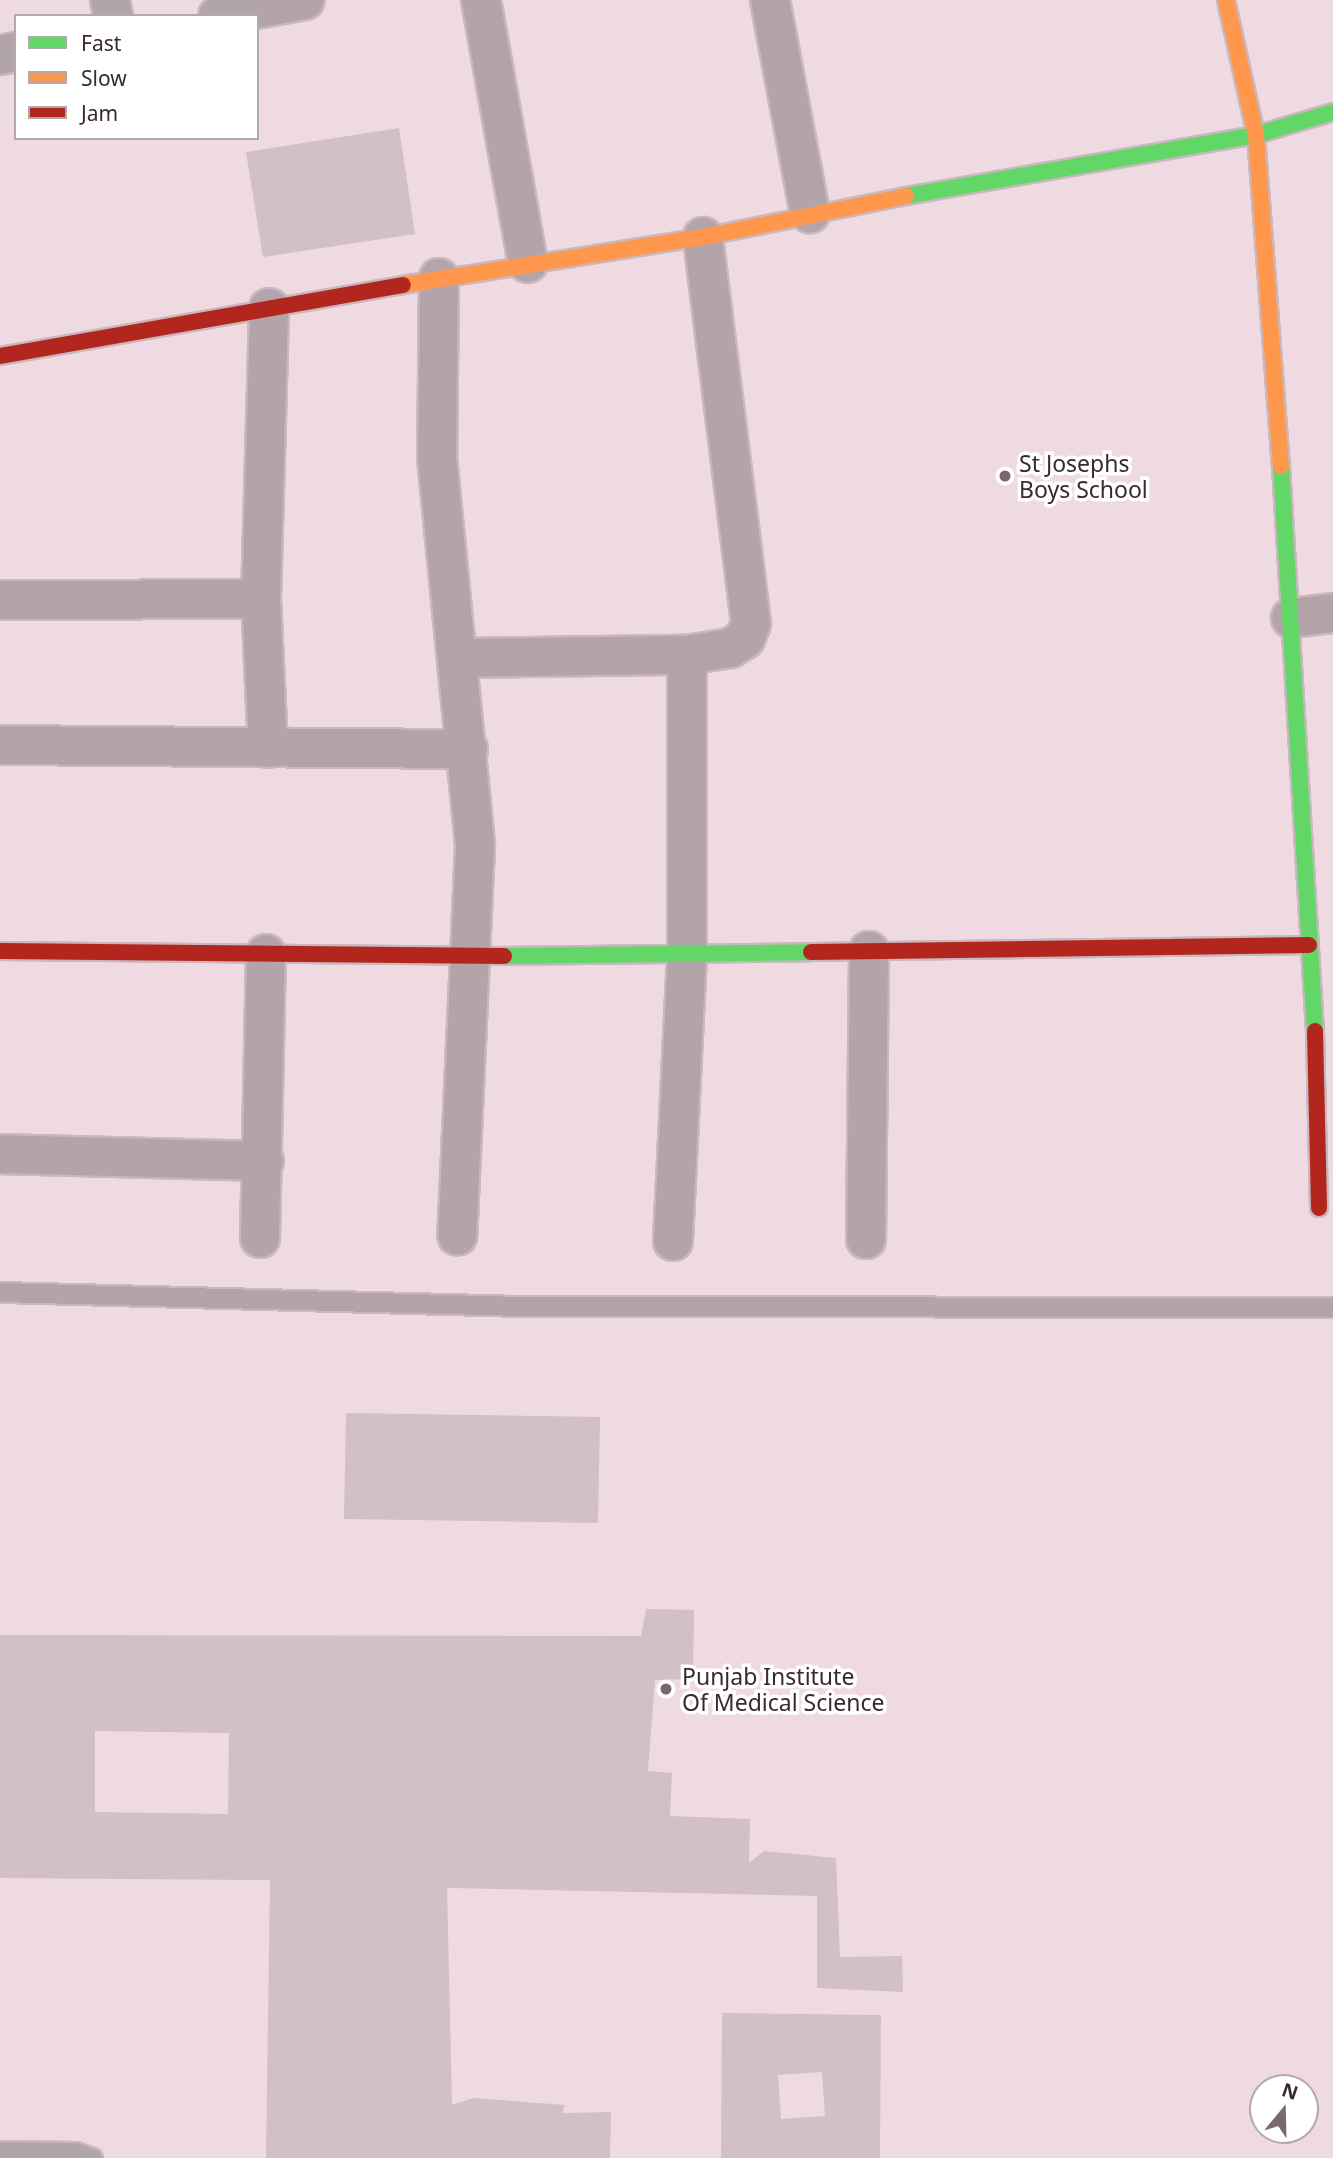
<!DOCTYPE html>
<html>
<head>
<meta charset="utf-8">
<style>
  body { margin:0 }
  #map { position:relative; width:1333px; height:2158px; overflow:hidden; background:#f0dae2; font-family:"Noto Sans",sans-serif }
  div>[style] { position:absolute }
  .building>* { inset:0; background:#d1c0c6 }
  .roads { filter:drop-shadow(2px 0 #cab8bf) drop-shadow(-2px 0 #cab8bf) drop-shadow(0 2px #cab8bf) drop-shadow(0 -2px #cab8bf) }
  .lane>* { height:19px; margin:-9.5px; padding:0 9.5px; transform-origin:9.5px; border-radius:9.5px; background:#b3a4aa }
  .street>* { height:38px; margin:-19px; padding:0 19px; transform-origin:19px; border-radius:19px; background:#b3a4aa }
  .fast>* { height:16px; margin:-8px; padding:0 8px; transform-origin:8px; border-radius:8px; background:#63d668 }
  .slow>* { height:16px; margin:-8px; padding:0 8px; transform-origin:8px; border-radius:8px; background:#ff974d }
  .jam>* { height:16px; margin:-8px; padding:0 8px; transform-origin:8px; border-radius:8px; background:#b3261e }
  .dots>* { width:19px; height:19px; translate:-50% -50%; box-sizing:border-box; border:4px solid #fff; border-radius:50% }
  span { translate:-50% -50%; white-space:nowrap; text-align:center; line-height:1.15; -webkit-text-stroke:7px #fff; paint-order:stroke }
  .poi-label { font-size:23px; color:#392a2f }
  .left { translate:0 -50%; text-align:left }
  .legend { position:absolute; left:14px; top:14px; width:245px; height:126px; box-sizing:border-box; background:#fff; border:2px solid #b0aaac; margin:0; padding:9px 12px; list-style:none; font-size:21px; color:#392a2f }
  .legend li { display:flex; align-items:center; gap:14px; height:35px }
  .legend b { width:35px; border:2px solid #b0aaac }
  .north { position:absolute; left:1249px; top:2074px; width:70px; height:70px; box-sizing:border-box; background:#fff; border:2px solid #b0aaac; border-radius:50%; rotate:19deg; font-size:19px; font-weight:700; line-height:28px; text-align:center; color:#392a2f }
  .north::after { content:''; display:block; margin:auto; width:24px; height:32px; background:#79686e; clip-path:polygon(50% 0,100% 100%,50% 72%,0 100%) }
</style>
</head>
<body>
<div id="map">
  <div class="building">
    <i style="clip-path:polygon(399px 128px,415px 234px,263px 257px,246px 152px)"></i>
    <i style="clip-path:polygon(346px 1413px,600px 1417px,598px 1523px,344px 1519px)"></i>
    <i style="clip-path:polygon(evenodd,646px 1609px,694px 1610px,693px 1679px,655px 1680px,648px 1771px,672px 1773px,670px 1816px,750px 1819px,749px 1863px,764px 1851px,836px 1858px,840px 1957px,902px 1956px,903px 1992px,817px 1988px,817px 1896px,447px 1888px,452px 2105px,473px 2098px,565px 2105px,562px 2113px,611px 2112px,610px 2158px,266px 2158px,270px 1880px,0 1878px,0 1635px,641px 1636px,646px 1609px,95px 1731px,229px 1733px,228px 1814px,95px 1812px,95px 1731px)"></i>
    <i style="clip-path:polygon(evenodd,722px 2013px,881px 2015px,880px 2158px,721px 2158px,722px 2013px,822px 2072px,825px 2116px,781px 2119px,778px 2075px,822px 2072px)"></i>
  </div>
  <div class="roads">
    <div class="lane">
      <i style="left:0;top:1292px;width:522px;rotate:1.54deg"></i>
      <i style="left:522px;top:1306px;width:811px;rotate:0.07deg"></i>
      <i style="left:0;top:2151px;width:75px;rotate:0.8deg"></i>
      <i style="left:75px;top:2152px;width:18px;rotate:19deg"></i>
    </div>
    <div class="street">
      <i style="left:110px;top:0;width:16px;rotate:79deg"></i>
      <i style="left:481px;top:0;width:267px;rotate:79.9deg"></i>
      <i style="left:770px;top:0;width:217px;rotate:79.4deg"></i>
      <i style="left:218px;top:16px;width:88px;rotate:-10.4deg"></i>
      <i style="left:0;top:55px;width:16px;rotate:-11deg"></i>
      <i style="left:439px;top:278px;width:179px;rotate:90.6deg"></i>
      <i style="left:437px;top:457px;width:391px;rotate:84.4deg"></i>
      <i style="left:475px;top:846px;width:390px;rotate:92.6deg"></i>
      <i style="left:0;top:600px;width:261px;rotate:-0.2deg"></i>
      <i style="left:1291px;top:618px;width:42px;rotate:-6.8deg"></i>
      <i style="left:459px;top:658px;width:228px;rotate:-0.8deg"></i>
      <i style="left:687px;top:655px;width:44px;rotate:-9.2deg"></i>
      <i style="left:730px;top:648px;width:17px;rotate:-31deg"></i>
      <i style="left:745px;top:639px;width:17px;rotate:-69deg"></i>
      <i style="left:751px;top:623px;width:389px;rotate:-97.1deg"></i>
      <i style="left:0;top:745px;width:468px;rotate:0.5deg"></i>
      <i style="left:268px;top:748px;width:149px;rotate:-92.7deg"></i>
      <i style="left:261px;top:599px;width:291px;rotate:-88.4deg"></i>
      <i style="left:0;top:1154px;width:264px;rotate:1.5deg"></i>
      <i style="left:260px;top:1238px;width:284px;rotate:-88.8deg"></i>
      <i style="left:866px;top:1239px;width:288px;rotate:-89.4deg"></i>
      <i style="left:673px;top:1241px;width:288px;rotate:-87.2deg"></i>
      <i style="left:687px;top:953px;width:298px;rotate:-90deg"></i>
    </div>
    <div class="fast">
      <i style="left:906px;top:196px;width:355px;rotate:-9.9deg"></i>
      <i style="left:1256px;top:135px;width:80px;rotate:-16.6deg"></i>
      <i style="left:1281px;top:466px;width:566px;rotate:86.56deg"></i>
      <i style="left:504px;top:956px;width:307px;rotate:-0.7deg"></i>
    </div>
    <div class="slow">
      <i style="left:1226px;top:0;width:138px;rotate:77.5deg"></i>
      <i style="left:1256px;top:135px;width:332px;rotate:85.7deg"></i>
      <i style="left:403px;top:285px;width:304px;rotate:-9.1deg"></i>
      <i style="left:703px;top:237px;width:207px;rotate:-11.4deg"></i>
    </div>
    <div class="jam">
      <i style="left:0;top:356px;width:409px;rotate:-10deg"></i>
      <i style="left:0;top:951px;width:504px;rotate:0.57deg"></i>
      <i style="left:811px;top:952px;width:498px;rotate:-0.8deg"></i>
      <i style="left:1315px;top:1031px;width:177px;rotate:88.7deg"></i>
    </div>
  </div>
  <div class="dots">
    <i style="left:1005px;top:476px;background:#79686e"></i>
    <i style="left:666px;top:1689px;background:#79686e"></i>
  </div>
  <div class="poi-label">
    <span class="left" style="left:1019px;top:476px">St Josephs<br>Boys School</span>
    <span class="left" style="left:682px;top:1689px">Punjab Institute<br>Of Medical Science</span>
  </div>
  <ul class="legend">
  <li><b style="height:9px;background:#63d668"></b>Fast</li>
  <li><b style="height:9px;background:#ff974d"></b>Slow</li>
  <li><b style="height:9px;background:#b3261e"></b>Jam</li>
  </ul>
  <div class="north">N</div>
</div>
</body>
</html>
